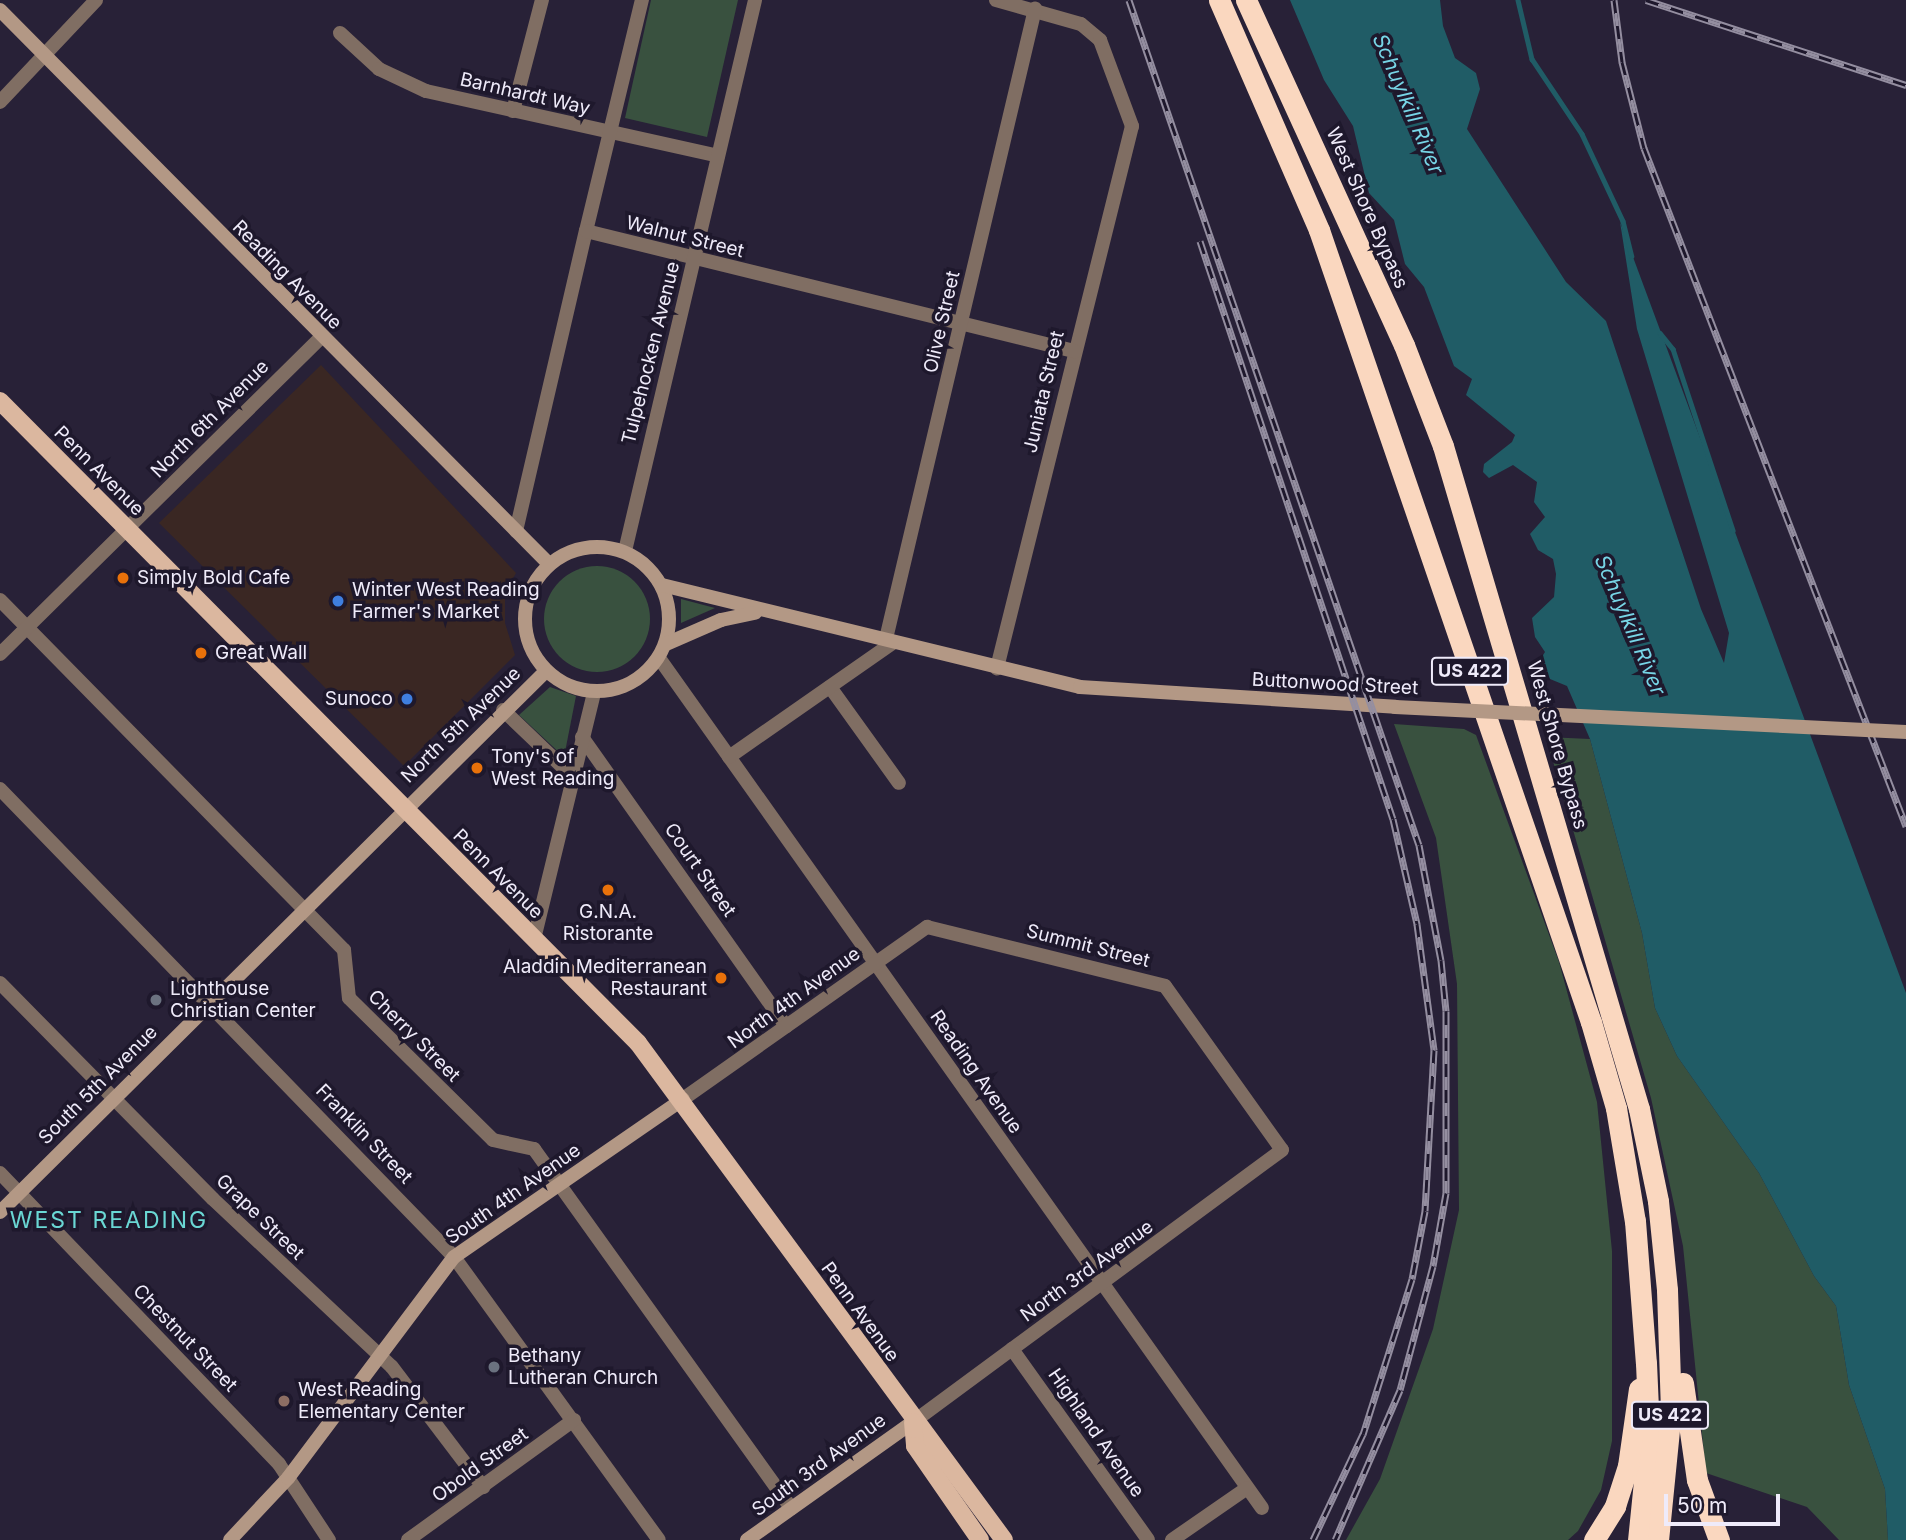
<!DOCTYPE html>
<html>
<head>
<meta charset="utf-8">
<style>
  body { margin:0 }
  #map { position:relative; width:1906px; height:1540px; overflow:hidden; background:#282137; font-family:Inter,sans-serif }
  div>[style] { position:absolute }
  .commercial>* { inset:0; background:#3a2723 }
  .green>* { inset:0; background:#39513f }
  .round { border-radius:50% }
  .water>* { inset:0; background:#205c66 }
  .stream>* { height:4.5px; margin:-2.25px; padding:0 2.25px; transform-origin:2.25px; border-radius:2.25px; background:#205c66 }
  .street>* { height:14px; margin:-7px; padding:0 7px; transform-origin:7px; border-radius:7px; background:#806e63 }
  .secondary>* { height:14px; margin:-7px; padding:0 7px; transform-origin:7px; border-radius:7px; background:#b39885 }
  .secondary>.ring { margin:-7px; padding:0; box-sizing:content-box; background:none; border:14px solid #b39885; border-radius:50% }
  .primary>* { height:18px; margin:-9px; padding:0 9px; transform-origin:9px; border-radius:9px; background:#dbb79f }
  .highway>* { height:21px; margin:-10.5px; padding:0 10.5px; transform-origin:10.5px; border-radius:10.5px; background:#fad7bf }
  .rail>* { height:7px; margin-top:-3.5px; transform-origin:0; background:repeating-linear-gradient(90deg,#1e182c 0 13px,#948ea0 0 26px); box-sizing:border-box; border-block:2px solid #948ea0 }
  .secondary-bridge>* { height:14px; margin:-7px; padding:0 7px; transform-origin:7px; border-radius:7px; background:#b39885 }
  .dots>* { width:19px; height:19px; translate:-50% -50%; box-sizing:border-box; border:4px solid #1e182c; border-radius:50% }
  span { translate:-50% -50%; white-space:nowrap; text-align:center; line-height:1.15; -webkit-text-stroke:7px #1e182c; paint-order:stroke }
  .shield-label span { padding:2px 5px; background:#1e182c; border:2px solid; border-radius:5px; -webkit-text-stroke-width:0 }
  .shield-label { font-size:18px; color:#efebfa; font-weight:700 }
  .street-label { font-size:19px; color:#efebfa }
  .poi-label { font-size:19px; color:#efebfa }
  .left { translate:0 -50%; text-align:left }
  .right { translate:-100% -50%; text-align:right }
  .water-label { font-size:21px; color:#77d5e6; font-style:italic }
  .quarter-label { font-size:23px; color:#6ad7d4; letter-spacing:2px }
  .scale { position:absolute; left:1664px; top:1494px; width:116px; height:32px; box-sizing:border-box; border:4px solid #efebfa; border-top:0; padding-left:9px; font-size:21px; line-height:24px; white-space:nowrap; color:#efebfa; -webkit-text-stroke:5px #1e182c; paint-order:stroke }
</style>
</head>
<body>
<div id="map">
  <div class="commercial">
    <i style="clip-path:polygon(321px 365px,516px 573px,505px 593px,505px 623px,515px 655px,404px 766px,159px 523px)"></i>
  </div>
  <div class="green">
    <i style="clip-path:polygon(651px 0,738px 0,707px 137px,625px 118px)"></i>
    <i class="round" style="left:544px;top:566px;width:106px;height:106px"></i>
    <i style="clip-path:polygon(681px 599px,715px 608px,681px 623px)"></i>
    <i style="clip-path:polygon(550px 687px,576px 696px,564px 757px,519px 715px)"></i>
    <i style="clip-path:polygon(1394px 724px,1464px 729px,1476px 735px,1559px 962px,1597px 1102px,1612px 1251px,1612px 1441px,1601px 1490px,1578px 1531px,1568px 1540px,1346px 1540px,1380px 1479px,1433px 1329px,1459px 1210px,1457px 984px,1436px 838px)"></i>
    <i style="clip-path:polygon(1546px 737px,1590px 739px,1642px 933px,1655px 1008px,1677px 1056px,1759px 1173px,1814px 1276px,1836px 1306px,1849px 1385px,1885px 1489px,1888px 1540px,1839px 1540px,1807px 1507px,1706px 1473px,1683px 1246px,1651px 1098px)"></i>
  </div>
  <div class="water">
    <i style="clip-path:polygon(1290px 0,1440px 0,1443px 26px,1455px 58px,1476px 73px,1480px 89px,1467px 129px,1566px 282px,1606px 321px,1701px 609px,1724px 663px,1729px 633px,1637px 329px,1620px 222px,1906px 993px,1906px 1540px,1888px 1540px,1885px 1489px,1849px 1385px,1836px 1306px,1814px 1276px,1759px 1173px,1677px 1056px,1655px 1008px,1642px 933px,1590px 739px,1567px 686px,1550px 679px,1538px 663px,1545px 652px,1535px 637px,1532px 618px,1554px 597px,1556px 574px,1553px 559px,1538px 550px,1530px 534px,1545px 517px,1534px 502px,1537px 482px,1513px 465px,1489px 478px,1483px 472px,1484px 464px,1512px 442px,1515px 435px,1466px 395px,1472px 379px,1454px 366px,1424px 287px,1405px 264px,1394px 220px,1369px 193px,1353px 126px,1324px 80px)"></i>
  </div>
  <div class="stream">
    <i style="left:1518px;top:0;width:61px;rotate:76.7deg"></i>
    <i style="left:1532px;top:59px;width:90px;rotate:56.3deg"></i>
    <i style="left:1582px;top:134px;width:96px;rotate:64.8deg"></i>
    <i style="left:1623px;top:221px;width:36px;rotate:76deg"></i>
    <i style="left:1660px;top:333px;width:21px;rotate:51deg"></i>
    <i style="left:1673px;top:349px;width:191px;rotate:71.7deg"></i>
  </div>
  <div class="street">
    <i style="left:996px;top:0;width:88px;rotate:15.8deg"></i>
    <i style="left:1081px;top:24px;width:25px;rotate:40deg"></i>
    <i style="left:1100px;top:40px;width:92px;rotate:69.6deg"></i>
    <i style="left:1132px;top:126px;width:559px;rotate:103.99deg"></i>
    <i style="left:340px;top:33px;width:53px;rotate:42.7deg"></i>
    <i style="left:379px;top:69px;width:52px;rotate:25.1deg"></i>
    <i style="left:426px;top:91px;width:299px;rotate:12.5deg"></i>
    <i style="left:0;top:102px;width:140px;rotate:-46.7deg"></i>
    <i style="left:513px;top:111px;width:115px;rotate:-75.4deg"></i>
    <i style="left:586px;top:231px;width:238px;rotate:-76.4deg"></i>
    <i style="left:516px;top:531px;width:308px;rotate:-76.9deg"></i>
    <i style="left:586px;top:231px;width:503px;rotate:13.82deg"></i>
    <i style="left:625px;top:551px;width:566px;rotate:-76.72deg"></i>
    <i style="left:0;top:600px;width:491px;rotate:45.5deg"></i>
    <i style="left:344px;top:950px;width:48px;rotate:84.1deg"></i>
    <i style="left:349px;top:998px;width:202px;rotate:44.6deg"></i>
    <i style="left:493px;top:1140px;width:42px;rotate:12.4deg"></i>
    <i style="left:534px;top:1149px;width:442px;rotate:54.4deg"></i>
    <i style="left:885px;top:643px;width:652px;rotate:-76.69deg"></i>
    <i style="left:0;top:654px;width:451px;rotate:-44.6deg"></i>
    <i style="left:659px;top:658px;width:1042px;rotate:54.65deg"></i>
    <i style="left:830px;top:687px;width:118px;rotate:54.3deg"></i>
    <i style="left:503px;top:710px;width:95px;rotate:43.7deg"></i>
    <i style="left:582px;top:737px;width:354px;rotate:54.8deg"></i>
    <i style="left:729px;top:757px;width:198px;rotate:-34.9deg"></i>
    <i style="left:0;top:789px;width:652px;rotate:45.87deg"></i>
    <i style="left:454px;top:1257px;width:349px;rotate:54.1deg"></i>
    <i style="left:534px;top:939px;width:254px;rotate:-76.3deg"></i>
    <i style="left:0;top:983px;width:303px;rotate:45.4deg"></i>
    <i style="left:213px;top:1199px;width:245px;rotate:43.2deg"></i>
    <i style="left:392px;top:1367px;width:151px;rotate:52.8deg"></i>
    <i style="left:683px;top:1099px;width:299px;rotate:-35.2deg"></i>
    <i style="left:927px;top:927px;width:245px;rotate:13.9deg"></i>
    <i style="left:1165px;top:986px;width:201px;rotate:54.5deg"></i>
    <i style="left:1282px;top:1150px;width:458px;rotate:143.6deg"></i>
    <i style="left:0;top:1173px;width:403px;rotate:46.2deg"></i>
    <i style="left:279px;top:1464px;width:91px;rotate:56.7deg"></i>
    <i style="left:1012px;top:1349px;width:234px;rotate:54.5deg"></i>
    <i style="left:408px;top:1540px;width:205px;rotate:-35.9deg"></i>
    <i style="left:1172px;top:1540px;width:91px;rotate:-34.7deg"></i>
  </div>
  <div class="secondary">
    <i style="left:0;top:10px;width:780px;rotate:45.26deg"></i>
    <i class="ring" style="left:525px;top:547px;width:130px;height:130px"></i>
    <i style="left:662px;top:585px;width:430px;rotate:13.7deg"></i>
    <i style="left:1080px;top:687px;width:316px;rotate:3.6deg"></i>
    <i style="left:666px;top:644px;width:60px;rotate:-23.6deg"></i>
    <i style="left:721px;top:620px;width:35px;rotate:-12deg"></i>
    <i style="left:0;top:1212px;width:769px;rotate:-44.74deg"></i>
    <i style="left:230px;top:1540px;width:85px;rotate:-46.9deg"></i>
    <i style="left:288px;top:1478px;width:276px;rotate:-53.1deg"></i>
    <i style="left:454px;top:1257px;width:278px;rotate:-34.6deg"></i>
    <i style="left:747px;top:1540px;width:204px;rotate:-35.4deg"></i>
  </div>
  <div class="primary">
    <i style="left:0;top:401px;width:905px;rotate:45.18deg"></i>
    <i style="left:638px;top:1043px;width:617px;rotate:53.63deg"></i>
    <i style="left:913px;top:1422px;width:24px;rotate:85deg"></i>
    <i style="left:915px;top:1446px;width:114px;rotate:55.3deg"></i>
  </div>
  <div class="highway">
    <i style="left:1219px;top:0;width:251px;rotate:66.5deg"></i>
    <i style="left:1319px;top:230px;width:837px;rotate:71.05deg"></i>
    <i style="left:1591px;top:1022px;width:90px;rotate:73.8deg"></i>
    <i style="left:1616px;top:1108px;width:115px;rotate:80.5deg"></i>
    <i style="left:1635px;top:1221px;width:142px;rotate:85.6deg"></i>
    <i style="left:1646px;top:1363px;width:69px;rotate:87.5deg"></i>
    <i style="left:1649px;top:1432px;width:109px;rotate:95.8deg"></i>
    <i style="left:1246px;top:0;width:379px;rotate:65.4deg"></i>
    <i style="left:1404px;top:345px;width:108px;rotate:68.9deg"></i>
    <i style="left:1443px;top:446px;width:691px;rotate:73.53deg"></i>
    <i style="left:1639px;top:1109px;width:94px;rotate:78.3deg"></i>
    <i style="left:1658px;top:1201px;width:89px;rotate:84.2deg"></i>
    <i style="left:1667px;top:1290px;width:120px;rotate:88.1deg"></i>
    <i style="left:1671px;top:1410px;width:131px;rotate:95.7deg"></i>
    <i style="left:1683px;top:1383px;width:98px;rotate:81.8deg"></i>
    <i style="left:1697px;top:1480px;width:64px;rotate:69.9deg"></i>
    <i style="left:1594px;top:1540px;width:40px;rotate:-58deg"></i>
    <i style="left:1615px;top:1506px;width:42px;rotate:-72deg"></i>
    <i style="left:1628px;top:1466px;width:78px;rotate:-81.9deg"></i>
  </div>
  <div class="rail">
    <i style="left:1129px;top:0;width:893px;rotate:71.06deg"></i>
    <i style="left:1419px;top:845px;width:117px;rotate:79.2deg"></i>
    <i style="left:1441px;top:960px;width:51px;rotate:84.4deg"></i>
    <i style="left:1446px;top:1011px;width:182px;rotate:90deg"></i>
    <i style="left:1446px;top:1193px;width:74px;rotate:100.1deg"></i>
    <i style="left:1433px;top:1266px;width:128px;rotate:104.9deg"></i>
    <i style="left:1400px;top:1390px;width:163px;rotate:113.4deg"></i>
    <i style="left:1614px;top:0;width:63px;rotate:82.6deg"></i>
    <i style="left:1622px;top:62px;width:89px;rotate:75.7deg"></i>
    <i style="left:1644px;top:148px;width:727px;rotate:68.87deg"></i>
    <i style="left:1646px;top:0;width:274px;rotate:18.1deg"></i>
    <i style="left:1200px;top:241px;width:609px;rotate:71.54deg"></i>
    <i style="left:1393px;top:819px;width:108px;rotate:77.1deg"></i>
    <i style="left:1417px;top:924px;width:127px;rotate:82.3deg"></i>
    <i style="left:1434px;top:1050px;width:161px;rotate:93.2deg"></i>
    <i style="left:1425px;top:1211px;width:69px;rotate:100.8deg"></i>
    <i style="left:1412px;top:1279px;width:163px;rotate:107.5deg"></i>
    <i style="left:1363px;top:1434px;width:117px;rotate:115.3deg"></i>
  </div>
  <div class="secondary-bridge">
    <i style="left:1395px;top:707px;width:512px;rotate:2.8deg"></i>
  </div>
  <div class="dots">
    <i style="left:123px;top:578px;background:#e8710a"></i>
    <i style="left:338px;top:601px;background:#3f7fe0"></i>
    <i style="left:201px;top:653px;background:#e8710a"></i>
    <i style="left:407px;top:699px;background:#3f7fe0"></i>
    <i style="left:477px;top:768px;background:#e8710a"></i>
    <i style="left:608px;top:890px;background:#e8710a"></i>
    <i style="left:721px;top:978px;background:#e8710a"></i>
    <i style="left:156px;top:1000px;background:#6b7280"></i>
    <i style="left:494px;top:1367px;background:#6b7280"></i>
    <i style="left:284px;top:1401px;background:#8d6e63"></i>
  </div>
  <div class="shield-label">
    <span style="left:1470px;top:671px">US 422</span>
    <span style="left:1670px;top:1415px">US 422</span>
  </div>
  <div class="street-label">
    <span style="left:525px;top:94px;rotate:13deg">Barnhardt Way</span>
    <span style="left:1367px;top:208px;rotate:66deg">West Shore Bypass</span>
    <span style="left:685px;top:237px;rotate:14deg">Walnut Street</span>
    <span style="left:287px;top:275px;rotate:45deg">Reading Avenue</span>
    <span style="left:942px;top:322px;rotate:-77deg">Olive Street</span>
    <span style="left:651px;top:353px;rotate:-76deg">Tulpehocken Avenue</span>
    <span style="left:1044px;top:392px;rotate:-77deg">Juniata Street</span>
    <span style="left:210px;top:419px;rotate:-45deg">North 6th Avenue</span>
    <span style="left:99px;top:471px;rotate:45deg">Penn Avenue</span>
    <span style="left:1335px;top:684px;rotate:3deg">Buttonwood Street</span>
    <span style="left:461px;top:725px;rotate:-44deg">North 5th Avenue</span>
    <span style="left:1557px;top:745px;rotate:74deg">West Shore Bypass</span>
    <span style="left:700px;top:870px;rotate:55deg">Court Street</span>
    <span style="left:498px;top:874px;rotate:45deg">Penn Avenue</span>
    <span style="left:1088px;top:946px;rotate:14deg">Summit Street</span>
    <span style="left:794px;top:998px;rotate:-36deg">North 4th Avenue</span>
    <span style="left:414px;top:1036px;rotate:45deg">Cherry Street</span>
    <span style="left:976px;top:1072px;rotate:55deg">Reading Avenue</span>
    <span style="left:98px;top:1085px;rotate:-45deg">South 5th Avenue</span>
    <span style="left:364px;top:1134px;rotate:46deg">Franklin Street</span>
    <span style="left:513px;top:1194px;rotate:-35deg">South 4th Avenue</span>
    <span style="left:260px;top:1217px;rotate:44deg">Grape Street</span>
    <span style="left:1087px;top:1271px;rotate:-36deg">North 3rd Avenue</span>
    <span style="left:860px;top:1312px;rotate:54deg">Penn Avenue</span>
    <span style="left:185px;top:1338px;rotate:46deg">Chestnut Street</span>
    <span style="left:1096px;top:1433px;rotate:55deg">Highland Avenue</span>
    <span style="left:480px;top:1465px;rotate:-36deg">Obold Street</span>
    <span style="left:819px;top:1465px;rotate:-36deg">South 3rd Avenue</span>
  </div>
  <div class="poi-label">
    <span class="left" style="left:137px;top:578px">Simply Bold Cafe</span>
    <span class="left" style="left:352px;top:601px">Winter West Reading<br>Farmer's Market</span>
    <span class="left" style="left:215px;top:653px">Great Wall</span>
    <span class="right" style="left:393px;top:699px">Sunoco</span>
    <span class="left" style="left:491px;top:768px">Tony's of<br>West Reading</span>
    <span style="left:608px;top:923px">G.N.A.<br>Ristorante</span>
    <span class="right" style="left:707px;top:978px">Aladdin Mediterranean<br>Restaurant</span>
    <span class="left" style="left:170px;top:1000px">Lighthouse<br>Christian Center</span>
    <span class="left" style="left:508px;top:1367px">Bethany<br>Lutheran Church</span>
    <span class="left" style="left:298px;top:1401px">West Reading<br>Elementary Center</span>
  </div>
  <div class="water-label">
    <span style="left:1408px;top:104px;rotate:67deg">Schuylkill River</span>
    <span style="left:1630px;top:625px;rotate:67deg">Schuylkill River</span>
  </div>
  <div class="quarter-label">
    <span style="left:109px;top:1220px">WEST READING</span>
  </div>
  <div class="scale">50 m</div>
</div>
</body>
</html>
